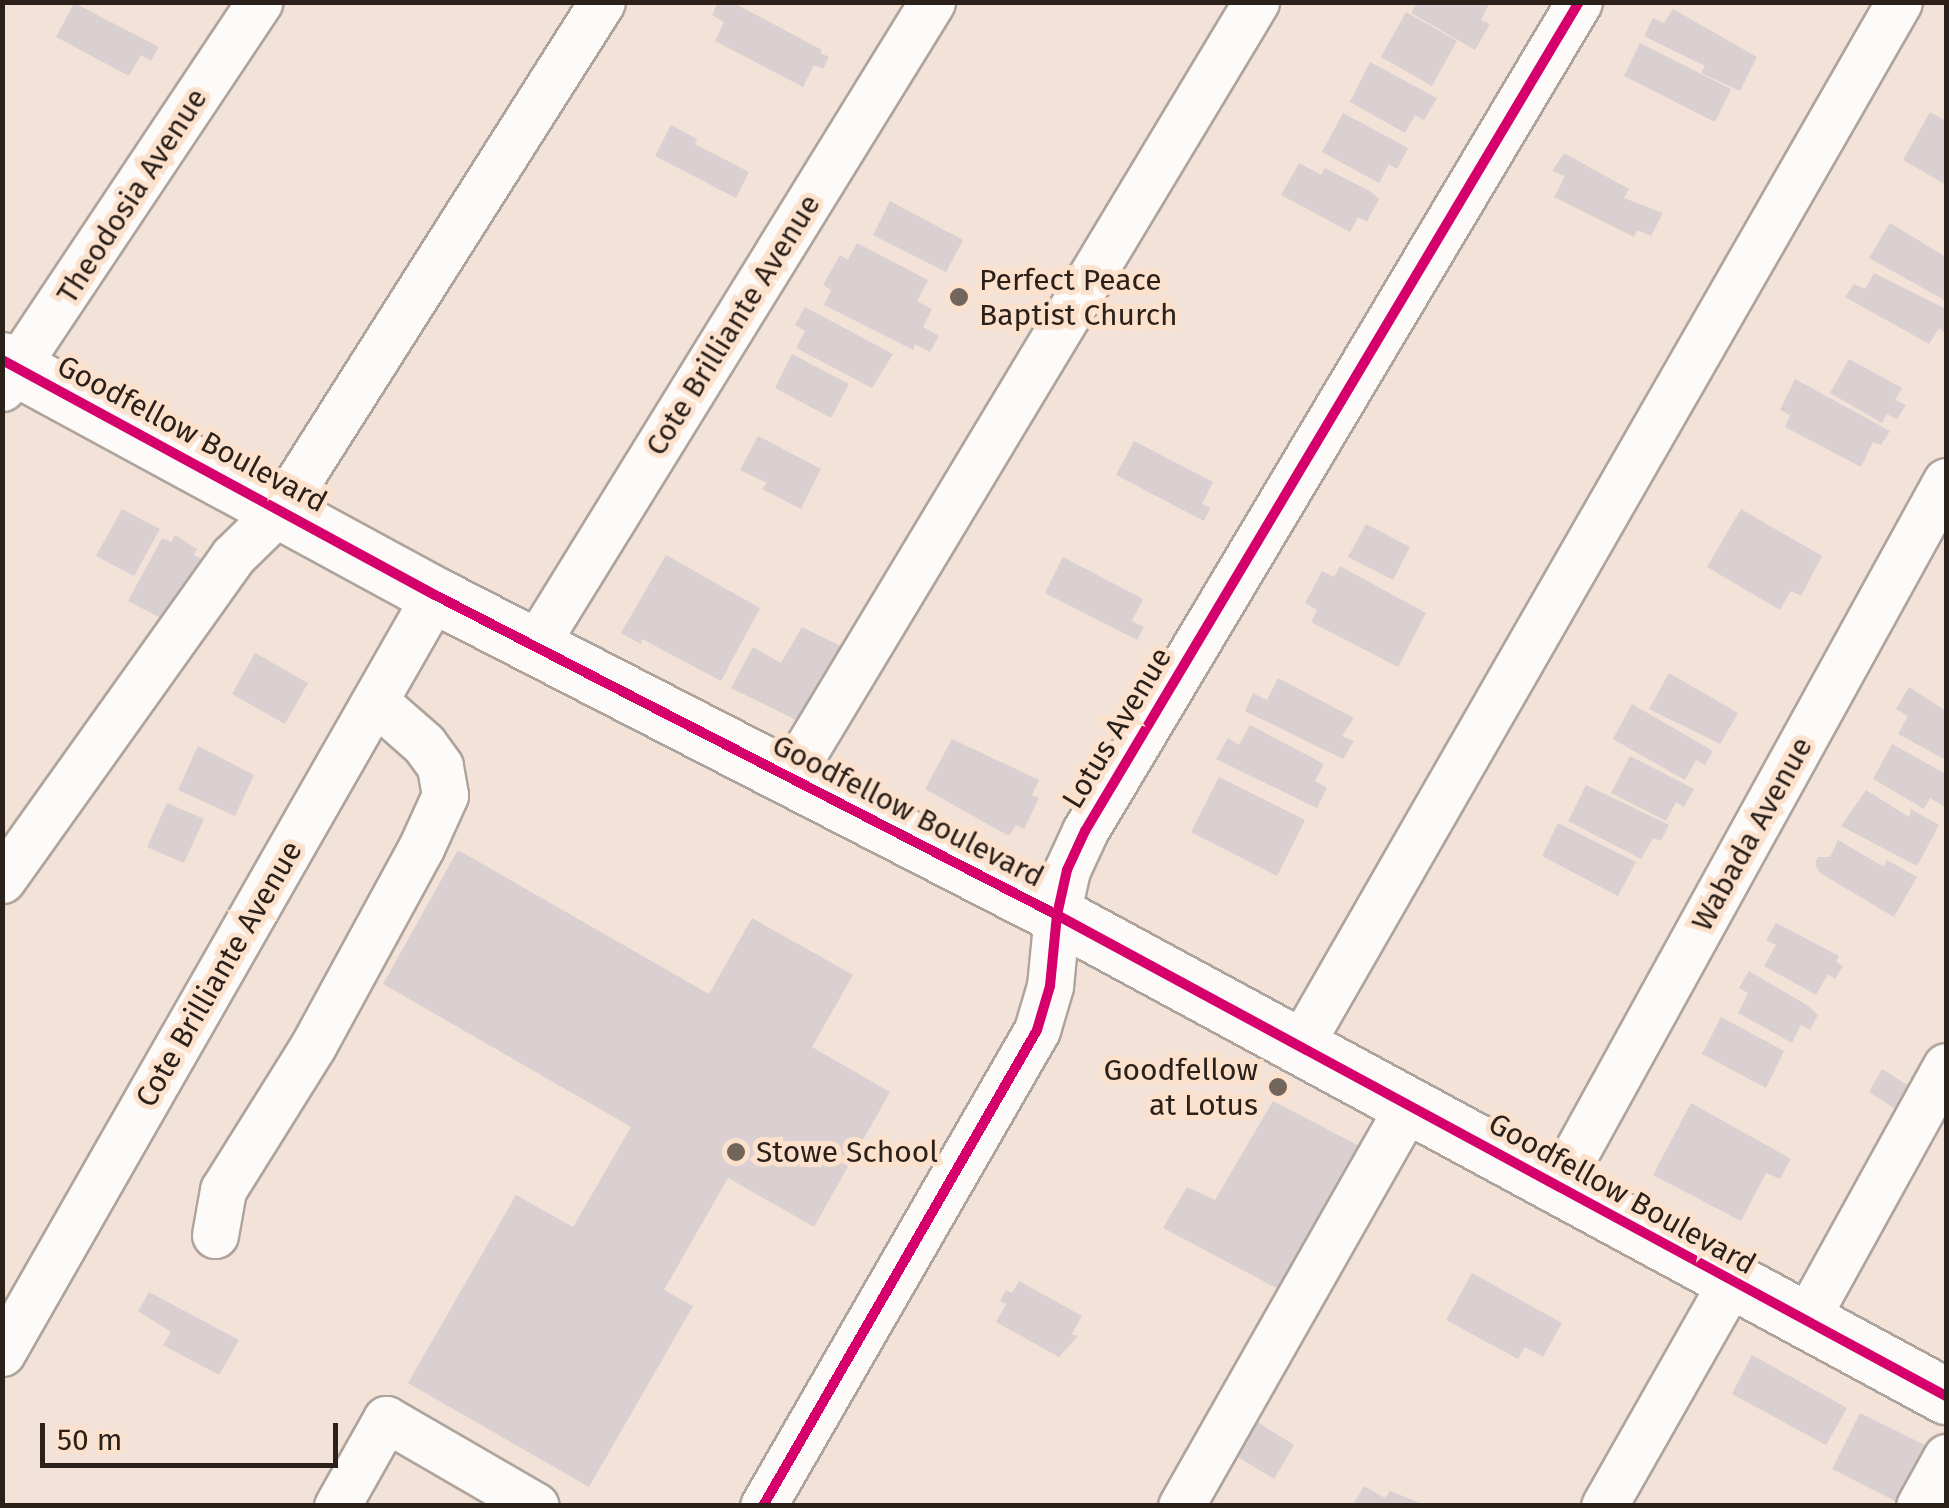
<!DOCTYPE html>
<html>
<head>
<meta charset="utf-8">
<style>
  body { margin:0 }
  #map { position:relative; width:1949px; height:1508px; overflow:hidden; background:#f2e2d8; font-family:"Fira Sans",sans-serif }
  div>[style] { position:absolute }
  .building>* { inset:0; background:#dad0d1 }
  .roads { filter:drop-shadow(2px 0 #afa49c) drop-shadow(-2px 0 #afa49c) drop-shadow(0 2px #afa49c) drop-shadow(0 -2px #afa49c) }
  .minor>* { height:45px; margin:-22.5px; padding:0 22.5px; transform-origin:22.5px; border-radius:22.5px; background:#fdfbf9 }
  .major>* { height:55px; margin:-27.5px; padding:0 27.5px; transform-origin:27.5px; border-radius:27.5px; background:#fdfbf9 }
  .cycleway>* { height:10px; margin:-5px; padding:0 5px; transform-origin:5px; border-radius:5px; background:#d6006c }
  .dots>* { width:28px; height:28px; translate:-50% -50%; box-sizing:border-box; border:5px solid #fce1cd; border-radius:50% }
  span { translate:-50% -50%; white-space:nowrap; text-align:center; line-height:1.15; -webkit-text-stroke:10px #fce1cd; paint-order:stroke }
  .street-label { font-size:30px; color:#2b211a }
  .poi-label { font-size:30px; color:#2b211a }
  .left { translate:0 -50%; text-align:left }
  .right { translate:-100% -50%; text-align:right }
  .frame { position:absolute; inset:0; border:5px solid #2b211a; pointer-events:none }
  .scale { position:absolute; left:40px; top:1423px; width:298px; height:45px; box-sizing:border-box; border:5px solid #2b211a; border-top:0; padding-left:12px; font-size:30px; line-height:35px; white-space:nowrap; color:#2b211a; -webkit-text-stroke:8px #fce1cd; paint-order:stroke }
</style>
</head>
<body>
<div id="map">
  <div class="building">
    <i style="clip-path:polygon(718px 2px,734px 3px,822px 50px,820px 53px,829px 57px,823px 69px,814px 65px,803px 87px,715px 41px,724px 22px,712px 15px)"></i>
    <i style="clip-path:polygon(1417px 2px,1490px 2px,1481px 20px,1490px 24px,1475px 50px,1411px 13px)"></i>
    <i style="clip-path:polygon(74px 3px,159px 47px,151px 61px,141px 55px,129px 76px,56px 37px)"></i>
    <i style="clip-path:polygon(1673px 9px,1757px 57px,1740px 91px,1701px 73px,1705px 66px,1644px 36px,1653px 18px,1664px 23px)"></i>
    <i style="clip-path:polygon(1406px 12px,1457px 41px,1432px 86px,1381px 57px)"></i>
    <i style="clip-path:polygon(1640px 43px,1731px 89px,1715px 122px,1624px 76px)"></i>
    <i style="clip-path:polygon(1370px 62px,1437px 98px,1424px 120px,1415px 115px,1405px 133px,1350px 102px)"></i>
    <i style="clip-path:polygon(1930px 112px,1946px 121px,1946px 185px,1903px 160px)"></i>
    <i style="clip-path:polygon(1343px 113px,1408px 148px,1397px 169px,1389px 164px,1379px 183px,1322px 152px)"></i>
    <i style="clip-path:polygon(671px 125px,697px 139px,695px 144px,749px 172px,736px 198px,655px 156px)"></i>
    <i style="clip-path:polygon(1564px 153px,1629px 189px,1624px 198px,1663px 213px,1651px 236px,1637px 230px,1634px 237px,1554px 197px,1565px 176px,1552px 171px)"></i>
    <i style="clip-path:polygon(1299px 163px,1321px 175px,1325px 168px,1371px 192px,1379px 199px,1367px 222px,1358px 217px,1350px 232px,1281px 195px)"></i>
    <i style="clip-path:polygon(890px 201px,963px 240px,946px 272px,873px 235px)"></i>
    <i style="clip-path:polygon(1890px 223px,1946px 257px,1946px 301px,1869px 258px)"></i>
    <i style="clip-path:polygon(857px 243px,928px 280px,917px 301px,932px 309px,923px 327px,939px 336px,930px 352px,915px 344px,913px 350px,824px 305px,831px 290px,823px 285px,840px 255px,848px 260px)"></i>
    <i style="clip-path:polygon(1874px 273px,1946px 309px,1946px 334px,1939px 328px,1929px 344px,1845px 297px,1854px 284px,1865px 289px)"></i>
    <i style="clip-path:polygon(805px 307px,893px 354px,872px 388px,796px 348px,805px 331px,795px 325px)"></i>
    <i style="clip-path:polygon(792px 354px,849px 384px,831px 418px,775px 388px)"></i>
    <i style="clip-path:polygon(1849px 359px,1902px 388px,1895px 400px,1906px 405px,1897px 419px,1887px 414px,1882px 423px,1830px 393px)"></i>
    <i style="clip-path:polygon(1795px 379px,1890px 431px,1881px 445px,1873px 442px,1861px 467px,1785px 427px,1790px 415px,1780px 410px)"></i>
    <i style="clip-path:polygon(758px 436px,821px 469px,801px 509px,762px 489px,767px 483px,740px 470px)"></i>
    <i style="clip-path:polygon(1134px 441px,1213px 482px,1202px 504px,1210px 508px,1204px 521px,1116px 475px)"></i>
    <i style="clip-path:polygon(122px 509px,160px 529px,134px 576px,96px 556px)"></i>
    <i style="clip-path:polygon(1741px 509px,1822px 556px,1801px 596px,1791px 591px,1780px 610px,1707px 567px)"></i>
    <i style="clip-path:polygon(1366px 524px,1410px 547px,1393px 580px,1348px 557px)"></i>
    <i style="clip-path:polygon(175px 535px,197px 549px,194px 555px,201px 559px,166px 621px,128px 601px,162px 538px,171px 542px)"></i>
    <i style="clip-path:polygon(666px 555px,760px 608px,721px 681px,642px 639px,641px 644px,621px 633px)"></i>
    <i style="clip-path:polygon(1063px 557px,1143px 599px,1132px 621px,1144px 627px,1137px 640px,1045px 593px)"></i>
    <i style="clip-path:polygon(1340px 566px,1426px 613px,1398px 667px,1311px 622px,1317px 610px,1305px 603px,1322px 571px,1334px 577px)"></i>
    <i style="clip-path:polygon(802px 627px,851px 651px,806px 725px,731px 688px,753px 647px,781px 663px)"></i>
    <i style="clip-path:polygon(255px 653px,308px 683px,285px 724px,232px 694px)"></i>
    <i style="clip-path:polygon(1669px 673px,1738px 713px,1720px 744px,1649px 709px)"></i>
    <i style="clip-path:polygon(1278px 678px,1354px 718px,1342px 736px,1354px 741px,1343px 759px,1245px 711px,1253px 693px,1267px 700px)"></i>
    <i style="clip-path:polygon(1909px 687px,1946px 711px,1946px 760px,1898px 734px,1908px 716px,1896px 709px)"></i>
    <i style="clip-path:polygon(1632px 704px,1713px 751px,1705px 765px,1696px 760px,1685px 780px,1613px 739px)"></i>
    <i style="clip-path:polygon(1250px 725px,1324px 764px,1315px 781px,1327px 788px,1317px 808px,1216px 759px,1228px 738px,1239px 745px)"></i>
    <i style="clip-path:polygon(952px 739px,1039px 780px,1032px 795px,1039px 798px,1024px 829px,1016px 825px,1009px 836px,925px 789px)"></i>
    <i style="clip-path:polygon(1892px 744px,1946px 774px,1946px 808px,1930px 798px,1924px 809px,1873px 779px)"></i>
    <i style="clip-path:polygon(198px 746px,254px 775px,235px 816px,178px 790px)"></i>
    <i style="clip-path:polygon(1630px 756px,1694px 789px,1684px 807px,1676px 802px,1666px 821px,1611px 793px)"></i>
    <i style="clip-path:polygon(1219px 777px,1305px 820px,1277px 876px,1191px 832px)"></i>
    <i style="clip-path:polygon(1586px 785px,1669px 825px,1661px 841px,1653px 838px,1641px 859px,1568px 821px)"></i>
    <i style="clip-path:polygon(1866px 790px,1909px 817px,1911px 809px,1939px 825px,1917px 866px,1841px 826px)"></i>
    <i style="clip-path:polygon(167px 803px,204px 819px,184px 863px,147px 847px)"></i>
    <i style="clip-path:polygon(1558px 823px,1636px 862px,1618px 896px,1542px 856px)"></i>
    <i style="clip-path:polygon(1838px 840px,1884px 867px,1887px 860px,1917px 877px,1894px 917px,1820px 873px,1815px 864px,1818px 857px,1830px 857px)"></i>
    <i style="clip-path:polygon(458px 850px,709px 994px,752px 918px,853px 975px,812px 1047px,890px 1092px,814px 1227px,728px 1178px,664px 1290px,693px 1306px,589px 1487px,408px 1383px,516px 1195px,573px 1227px,631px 1127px,383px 984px)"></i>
    <i style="clip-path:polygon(1776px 923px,1839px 956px,1836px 962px,1843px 966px,1835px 979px,1828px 974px,1816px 995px,1764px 966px,1776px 945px,1766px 940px)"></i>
    <i style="clip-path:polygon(1749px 971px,1810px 1007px,1818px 1015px,1810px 1030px,1801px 1025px,1792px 1043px,1738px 1013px,1748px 993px,1739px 988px)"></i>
    <i style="clip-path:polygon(1721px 1017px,1784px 1051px,1766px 1088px,1702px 1054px)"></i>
    <i style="clip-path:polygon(1882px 1069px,1914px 1089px,1900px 1112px,1869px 1092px)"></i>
    <i style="clip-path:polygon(1273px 1101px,1367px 1150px,1284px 1292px,1163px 1228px,1187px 1187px,1215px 1200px)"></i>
    <i style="clip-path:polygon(1691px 1103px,1791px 1159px,1780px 1179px,1766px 1173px,1741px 1221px,1653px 1175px)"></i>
    <i style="clip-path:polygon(1472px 1273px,1562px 1323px,1543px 1357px,1525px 1347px,1518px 1359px,1446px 1320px)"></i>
    <i style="clip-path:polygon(1019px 1281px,1082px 1316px,1072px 1334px,1078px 1336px,1059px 1357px,996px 1322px,1006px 1304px,1000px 1301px,1006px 1290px,1012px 1293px)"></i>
    <i style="clip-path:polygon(149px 1292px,239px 1340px,219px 1375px,163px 1345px,171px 1332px,138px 1311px)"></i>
    <i style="clip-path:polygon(1752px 1355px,1847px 1408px,1826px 1445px,1732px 1394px)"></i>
    <i style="clip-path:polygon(1860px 1413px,1935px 1450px,1905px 1506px,1832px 1469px)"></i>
    <i style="clip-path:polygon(1254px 1420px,1294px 1445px,1274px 1479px,1233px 1454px)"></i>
    <i style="clip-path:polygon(1364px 1486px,1385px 1498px,1390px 1491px,1428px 1506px,1352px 1506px)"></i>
  </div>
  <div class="roads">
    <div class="minor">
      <i style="left:2px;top:388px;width:464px;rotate:-56.3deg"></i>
      <i style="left:534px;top:647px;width:758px;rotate:-58.32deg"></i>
      <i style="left:789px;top:778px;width:906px;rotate:-58.96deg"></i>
      <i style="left:2px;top:880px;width:398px;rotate:-54.5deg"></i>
      <i style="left:233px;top:556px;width:66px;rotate:-44.4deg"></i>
      <i style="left:280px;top:510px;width:601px;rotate:-57.63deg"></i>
      <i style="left:1299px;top:1047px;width:1205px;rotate:-60.14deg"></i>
      <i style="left:1557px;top:1187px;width:806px;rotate:-61.15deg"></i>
      <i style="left:215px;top:1235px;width:46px;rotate:-79.9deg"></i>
      <i style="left:223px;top:1190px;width:170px;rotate:-58deg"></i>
      <i style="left:313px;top:1046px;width:226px;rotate:-61.4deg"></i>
      <i style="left:421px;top:848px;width:58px;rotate:-65.6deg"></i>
      <i style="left:445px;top:795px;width:29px;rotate:-100deg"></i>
      <i style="left:440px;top:766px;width:27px;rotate:-126deg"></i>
      <i style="left:424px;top:744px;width:65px;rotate:-138.7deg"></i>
      <i style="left:1805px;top:1321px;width:291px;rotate:-61.1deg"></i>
      <i style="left:2px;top:1353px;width:873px;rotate:-60.26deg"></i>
      <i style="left:337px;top:1506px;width:100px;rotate:-60.6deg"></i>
      <i style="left:386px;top:1419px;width:173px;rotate:30.1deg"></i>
      <i style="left:763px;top:1506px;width:549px;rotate:-60.07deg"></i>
      <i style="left:1037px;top:1030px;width:46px;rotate:-73.5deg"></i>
      <i style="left:1050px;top:986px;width:71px;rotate:-84.4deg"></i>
      <i style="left:1057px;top:915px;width:46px;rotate:-77.5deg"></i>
      <i style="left:1067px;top:870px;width:43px;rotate:-65.2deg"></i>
      <i style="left:1085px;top:831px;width:965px;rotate:-59.21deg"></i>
      <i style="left:1181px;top:1506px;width:460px;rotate:-60.4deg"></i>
      <i style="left:1604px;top:1506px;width:257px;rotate:-60.4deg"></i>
      <i style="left:1919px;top:1506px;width:56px;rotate:-61.1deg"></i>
    </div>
    <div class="major">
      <i style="left:2px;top:360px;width:493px;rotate:28.5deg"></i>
      <i style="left:435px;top:595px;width:699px;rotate:27.22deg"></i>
      <i style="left:1057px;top:915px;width:1011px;rotate:28.42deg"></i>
    </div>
  </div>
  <div class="cycleway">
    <i style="left:2px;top:360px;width:493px;rotate:28.5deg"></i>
    <i style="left:435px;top:595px;width:699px;rotate:27.22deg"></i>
    <i style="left:1057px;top:915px;width:1011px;rotate:28.42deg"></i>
    <i style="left:763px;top:1506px;width:549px;rotate:-60.07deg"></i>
    <i style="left:1037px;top:1030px;width:46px;rotate:-73.5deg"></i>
    <i style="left:1050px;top:986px;width:71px;rotate:-84.4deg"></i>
    <i style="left:1057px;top:915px;width:46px;rotate:-77.5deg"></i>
    <i style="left:1067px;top:870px;width:43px;rotate:-65.2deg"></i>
    <i style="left:1085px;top:831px;width:965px;rotate:-59.21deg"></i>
  </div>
  <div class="dots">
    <i style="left:959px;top:297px;background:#71655c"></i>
    <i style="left:1278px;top:1087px;background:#71655c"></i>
    <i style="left:736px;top:1152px;background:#71655c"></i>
  </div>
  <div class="street-label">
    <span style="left:132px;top:196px;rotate:-57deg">Theodosia Avenue</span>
    <span style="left:733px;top:325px;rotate:-58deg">Cote Brilliante Avenue</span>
    <span style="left:192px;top:434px;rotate:28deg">Goodfellow Boulevard</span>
    <span style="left:1117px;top:728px;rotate:-59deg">Lotus Avenue</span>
    <span style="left:908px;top:811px;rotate:27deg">Goodfellow Boulevard</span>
    <span style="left:1752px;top:834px;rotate:-61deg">Wabada Avenue</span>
    <span style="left:219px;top:974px;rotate:-60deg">Cote Brilliante Avenue</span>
    <span style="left:1622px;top:1194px;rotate:29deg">Goodfellow Boulevard</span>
  </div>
  <div class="poi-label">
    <span class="left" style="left:979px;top:297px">Perfect Peace<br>Baptist Church</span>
    <span class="right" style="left:1258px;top:1087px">Goodfellow<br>at Lotus</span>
    <span class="left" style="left:756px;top:1152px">Stowe School</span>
  </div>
  <div class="frame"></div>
  <div class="scale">50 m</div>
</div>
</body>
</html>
